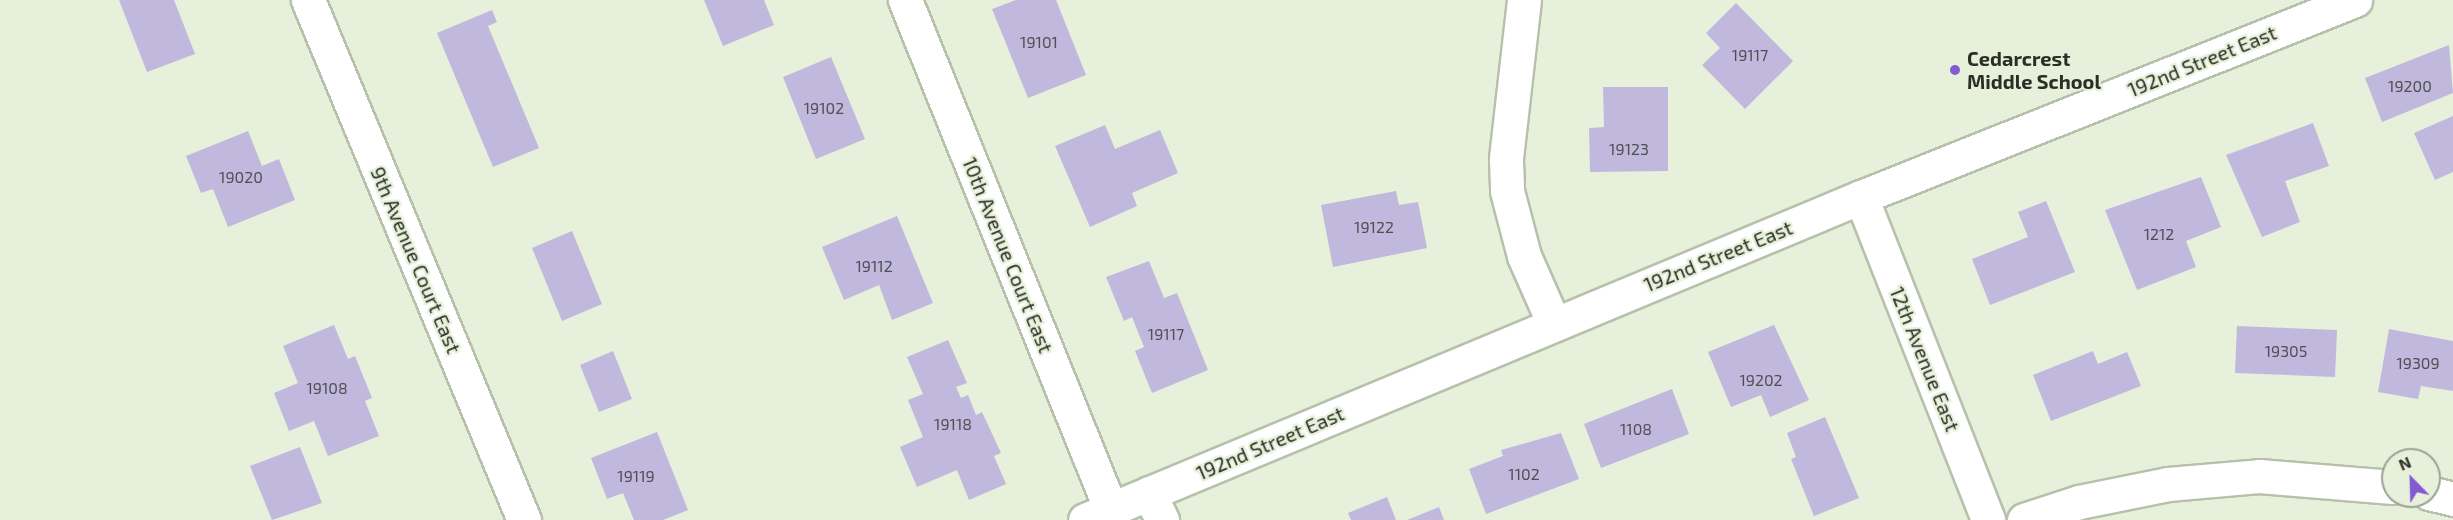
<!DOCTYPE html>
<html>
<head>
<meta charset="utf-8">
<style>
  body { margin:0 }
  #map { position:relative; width:2453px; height:520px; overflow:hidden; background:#e7f0da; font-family:"Exo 2",sans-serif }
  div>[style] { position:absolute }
  .building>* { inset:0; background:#c1b8de }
  .roads { filter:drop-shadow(2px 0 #b7c0ab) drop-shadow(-2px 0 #b7c0ab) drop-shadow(0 2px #b7c0ab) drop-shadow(0 -2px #b7c0ab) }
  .street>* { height:33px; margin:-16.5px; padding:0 16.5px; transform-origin:16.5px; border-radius:16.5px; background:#fff }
  .secondary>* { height:33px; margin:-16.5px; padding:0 16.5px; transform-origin:16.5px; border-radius:16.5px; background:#fff }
  .dots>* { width:16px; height:16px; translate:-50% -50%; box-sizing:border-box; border:3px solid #e7f0da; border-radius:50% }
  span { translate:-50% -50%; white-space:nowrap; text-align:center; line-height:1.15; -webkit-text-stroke:4.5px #e7f0da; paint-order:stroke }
  .number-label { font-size:16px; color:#505053 }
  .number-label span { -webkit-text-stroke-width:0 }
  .poi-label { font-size:20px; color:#2a2e25; font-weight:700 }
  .left { translate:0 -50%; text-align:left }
  .street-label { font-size:20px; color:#2a2e25 }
  .north { position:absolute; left:2381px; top:448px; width:60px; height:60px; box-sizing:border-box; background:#e7f0da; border:2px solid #9ba292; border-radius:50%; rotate:337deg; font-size:16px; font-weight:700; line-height:24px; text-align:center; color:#2a2e25 }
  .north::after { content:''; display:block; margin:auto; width:21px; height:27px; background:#845ad3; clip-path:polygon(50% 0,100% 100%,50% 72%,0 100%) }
</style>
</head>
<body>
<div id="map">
  <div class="building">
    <i style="clip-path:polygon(119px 0,174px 0,195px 54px,147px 72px)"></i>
    <i style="clip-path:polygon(704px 0,764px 0,774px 25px,723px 46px)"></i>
    <i style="clip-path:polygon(1016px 0,1056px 0,1086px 75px,1028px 98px,992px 9px)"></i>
    <i style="clip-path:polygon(1736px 3px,1793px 61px,1745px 109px,1702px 65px,1720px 48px,1706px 33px)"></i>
    <i style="clip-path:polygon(492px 10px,497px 22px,488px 26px,539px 148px,493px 167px,437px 33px)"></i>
    <i style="clip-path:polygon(2449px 45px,2453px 93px,2382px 122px,2365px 78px)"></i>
    <i style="clip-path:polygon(831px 57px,865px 139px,816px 159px,783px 77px)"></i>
    <i style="clip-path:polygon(1603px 87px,1668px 87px,1668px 171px,1590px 172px,1589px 128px,1604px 127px)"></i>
    <i style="clip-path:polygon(2453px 116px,2453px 172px,2435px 180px,2414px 133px)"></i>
    <i style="clip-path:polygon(2313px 123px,2329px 166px,2285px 181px,2300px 222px,2262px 237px,2226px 155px)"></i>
    <i style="clip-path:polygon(1105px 125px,1115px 149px,1160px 130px,1178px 173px,1132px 193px,1137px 206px,1090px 227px,1055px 146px)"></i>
    <i style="clip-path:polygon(248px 131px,262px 166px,279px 159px,295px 200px,228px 227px,213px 189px,201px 193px,186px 156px)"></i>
    <i style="clip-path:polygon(2201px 177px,2221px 227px,2186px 241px,2196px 267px,2137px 290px,2105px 210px)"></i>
    <i style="clip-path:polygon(1396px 191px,1399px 205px,1418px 202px,1427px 248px,1333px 267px,1321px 205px)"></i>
    <i style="clip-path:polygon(2046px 201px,2075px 272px,1990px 305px,1972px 259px,2028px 237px,2018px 212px)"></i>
    <i style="clip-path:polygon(897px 216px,933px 303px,892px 320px,879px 285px,844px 300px,822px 247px)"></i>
    <i style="clip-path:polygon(572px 231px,602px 304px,562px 321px,532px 248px)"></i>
    <i style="clip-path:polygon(1149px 261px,1164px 298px,1177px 293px,1208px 370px,1152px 393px,1135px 351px,1144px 347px,1132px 317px,1124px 321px,1106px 277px)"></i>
    <i style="clip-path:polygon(334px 325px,348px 359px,355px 356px,372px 398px,365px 401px,379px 436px,328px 456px,314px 421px,289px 431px,274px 393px,298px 383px,283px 346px)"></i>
    <i style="clip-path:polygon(1774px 325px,1809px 400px,1770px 417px,1761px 395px,1731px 407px,1708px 352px)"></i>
    <i style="clip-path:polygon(2237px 326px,2337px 330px,2335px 377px,2235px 373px)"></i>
    <i style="clip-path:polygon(2389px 329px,2453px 341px,2453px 391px,2421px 386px,2418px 399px,2378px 392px)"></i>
    <i style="clip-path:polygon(948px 340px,967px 383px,956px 387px,961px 398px,968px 395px,976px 415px,982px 412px,1001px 453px,994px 456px,1006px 484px,969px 500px,957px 470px,917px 487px,900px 447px,923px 437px,908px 400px,923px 394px,907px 357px)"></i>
    <i style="clip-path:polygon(613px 351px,632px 399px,599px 412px,580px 365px)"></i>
    <i style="clip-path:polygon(2093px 351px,2098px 364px,2127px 352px,2141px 386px,2051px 421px,2033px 375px)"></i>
    <i style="clip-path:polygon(1672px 389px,1689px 434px,1601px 468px,1584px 424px)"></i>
    <i style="clip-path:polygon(1825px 417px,1859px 498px,1814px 516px,1791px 459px,1796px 457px,1787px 433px)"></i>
    <i style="clip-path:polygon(657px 432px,688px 510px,663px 520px,634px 520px,623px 493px,607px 499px,591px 458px)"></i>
    <i style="clip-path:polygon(1561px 433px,1579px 479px,1486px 514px,1469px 469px,1503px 456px,1501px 450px)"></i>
    <i style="clip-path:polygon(300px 447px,322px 503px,272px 520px,250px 466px)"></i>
    <i style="clip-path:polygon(1387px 497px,1396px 520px,1351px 520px,1348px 513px)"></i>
    <i style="clip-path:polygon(1439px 507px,1444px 520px,1407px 520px)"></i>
  </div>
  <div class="roads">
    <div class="street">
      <i style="left:308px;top:0;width:563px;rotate:67.44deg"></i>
      <i style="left:905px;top:0;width:550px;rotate:68.01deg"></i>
      <i style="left:1524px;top:0;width:160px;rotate:96.5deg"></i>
      <i style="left:1506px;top:159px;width:32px;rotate:88deg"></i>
      <i style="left:1507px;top:191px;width:67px;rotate:75.3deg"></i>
      <i style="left:1524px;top:256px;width:74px;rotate:66.2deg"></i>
      <i style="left:1861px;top:197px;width:347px;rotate:68.5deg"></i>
      <i style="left:1149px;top:493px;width:30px;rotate:64deg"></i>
      <i style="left:2429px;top:493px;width:25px;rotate:14deg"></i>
      <i style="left:2024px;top:520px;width:58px;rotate:-18.1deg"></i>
      <i style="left:2079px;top:502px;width:91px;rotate:-11.4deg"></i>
      <i style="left:2168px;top:484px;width:91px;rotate:-5deg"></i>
      <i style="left:2259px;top:476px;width:134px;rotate:4.7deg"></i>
    </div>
    <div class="secondary">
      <i style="left:1085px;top:520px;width:841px;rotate:-22.6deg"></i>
      <i style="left:1861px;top:197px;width:532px;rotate:-21.74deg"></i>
    </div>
  </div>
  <div class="dots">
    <i style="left:1955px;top:70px;background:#845ad3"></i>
  </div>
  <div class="number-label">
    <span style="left:1039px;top:42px">19101</span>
    <span style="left:1750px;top:55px">19117</span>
    <span style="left:2410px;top:86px">19200</span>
    <span style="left:824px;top:108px">19102</span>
    <span style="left:1629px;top:149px">19123</span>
    <span style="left:241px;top:177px">19020</span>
    <span style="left:1374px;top:227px">19122</span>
    <span style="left:2159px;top:234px">1212</span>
    <span style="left:874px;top:266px">19112</span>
    <span style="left:1166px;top:334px">19117</span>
    <span style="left:2286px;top:351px">19305</span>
    <span style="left:2418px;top:363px">19309</span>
    <span style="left:1761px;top:380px">19202</span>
    <span style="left:327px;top:388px">19108</span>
    <span style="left:953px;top:424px">19118</span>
    <span style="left:1636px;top:429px">1108</span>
    <span style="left:1524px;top:474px">1102</span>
    <span style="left:636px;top:476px">19119</span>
  </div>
  <div class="poi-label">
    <span class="left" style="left:1967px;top:70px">Cedarcrest<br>Middle School</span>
  </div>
  <div class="street-label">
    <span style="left:2202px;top:61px;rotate:-22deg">192nd Street East</span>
    <span style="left:1008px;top:255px;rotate:68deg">10th Avenue Court East</span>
    <span style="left:1718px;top:256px;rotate:-22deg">192nd Street East</span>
    <span style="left:416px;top:260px;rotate:67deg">9th Avenue Court East</span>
    <span style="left:1925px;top:359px;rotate:68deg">12th Avenue East</span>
    <span style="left:1270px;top:443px;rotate:-23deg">192nd Street East</span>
  </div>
  <div class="north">N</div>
</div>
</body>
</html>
